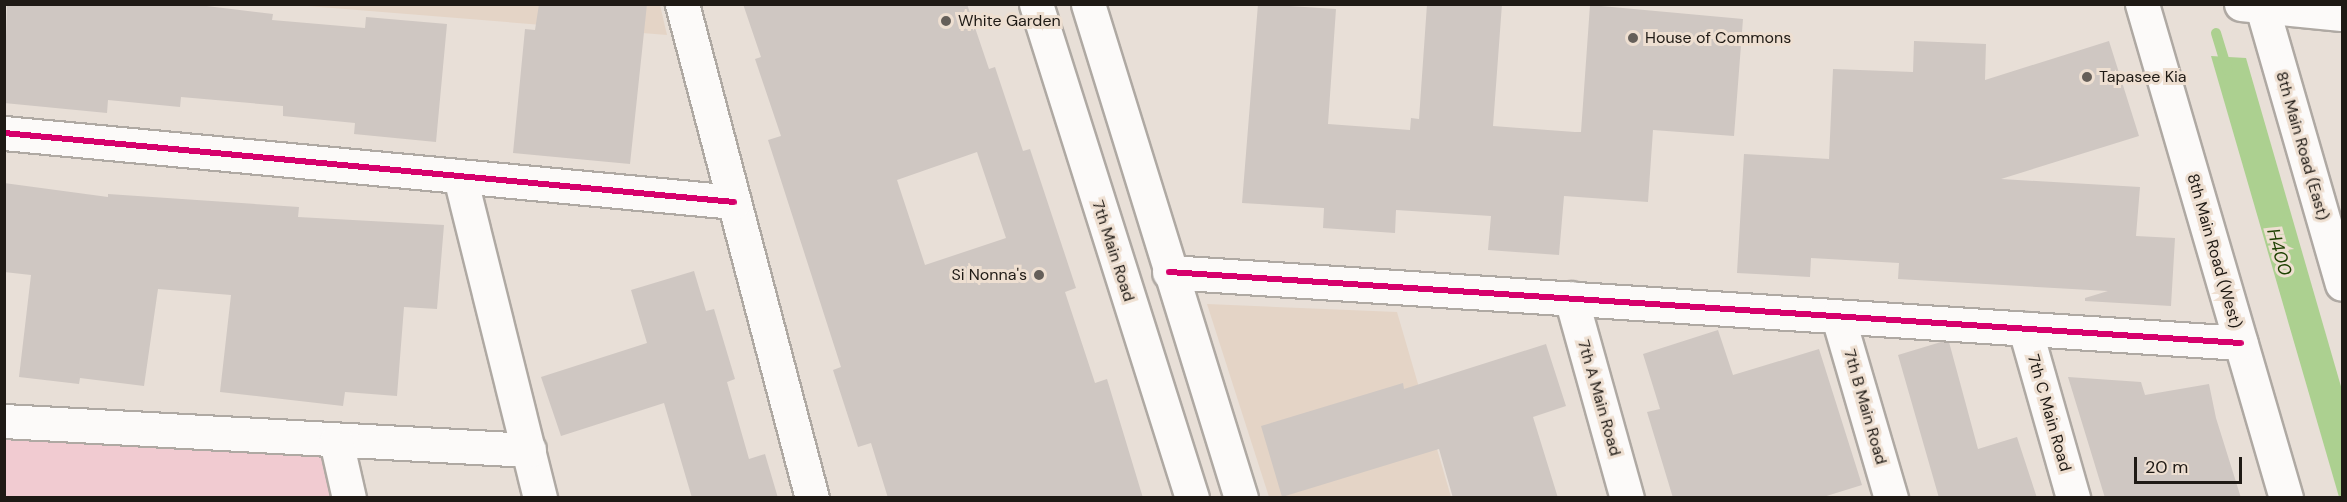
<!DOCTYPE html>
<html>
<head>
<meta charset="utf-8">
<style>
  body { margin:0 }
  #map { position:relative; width:2347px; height:502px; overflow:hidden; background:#e8dfd7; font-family:"DM Sans",sans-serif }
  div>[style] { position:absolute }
  .built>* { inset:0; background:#e4d4c6 }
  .green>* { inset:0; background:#f1cbd1 }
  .water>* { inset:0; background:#acd090 }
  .stream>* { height:10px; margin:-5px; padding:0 5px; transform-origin:5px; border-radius:5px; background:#acd090 }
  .building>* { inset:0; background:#cfc7c2 }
  .roads { filter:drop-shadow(2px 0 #afa9a3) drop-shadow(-2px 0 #afa9a3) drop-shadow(0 2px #afa9a3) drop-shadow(0 -2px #afa9a3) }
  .street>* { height:33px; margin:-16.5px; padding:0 16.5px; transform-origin:16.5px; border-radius:16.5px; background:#fcfaf9 }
  .secondary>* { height:33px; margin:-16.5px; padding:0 16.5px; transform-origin:16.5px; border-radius:16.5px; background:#fcfaf9 }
  .cycleway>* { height:6px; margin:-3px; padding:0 3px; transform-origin:3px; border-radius:3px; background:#d6006c }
  .dots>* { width:16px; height:16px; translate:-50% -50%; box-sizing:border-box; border:3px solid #eedfd1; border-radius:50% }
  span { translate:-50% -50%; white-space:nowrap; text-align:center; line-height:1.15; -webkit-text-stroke:6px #eedfd1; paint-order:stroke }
  .poi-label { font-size:16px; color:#1f1a15 }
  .left { translate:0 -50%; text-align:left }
  .right { translate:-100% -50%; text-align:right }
  .street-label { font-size:16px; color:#1f1a15 }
  .water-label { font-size:18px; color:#1f4102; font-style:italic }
  .frame { position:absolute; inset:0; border:6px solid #1f1a15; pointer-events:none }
  .scale { position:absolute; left:2134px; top:457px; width:108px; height:27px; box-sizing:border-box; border:3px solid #1f1a15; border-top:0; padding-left:8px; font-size:18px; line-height:21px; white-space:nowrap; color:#1f1a15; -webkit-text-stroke:4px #eedfd1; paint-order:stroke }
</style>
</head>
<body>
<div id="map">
  <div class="built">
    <i style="clip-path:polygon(295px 5px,660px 5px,667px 35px)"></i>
    <i style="clip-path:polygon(1207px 304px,1397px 312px,1451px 497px,1269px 497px)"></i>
  </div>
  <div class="green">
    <i style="clip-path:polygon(4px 438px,323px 457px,333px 497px,5px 497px)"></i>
  </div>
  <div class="water">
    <i style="clip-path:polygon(2211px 56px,2246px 58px,2342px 390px,2342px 497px,2339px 497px)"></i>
  </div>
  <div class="stream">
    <i style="left:2216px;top:33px;width:39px;rotate:73deg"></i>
  </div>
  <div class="building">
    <i style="clip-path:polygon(7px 4px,190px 4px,273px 14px,272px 20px,365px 28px,366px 17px,447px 24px,436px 142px,354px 134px,355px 123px,283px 116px,283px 106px,181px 97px,180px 107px,108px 100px,107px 113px,4px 103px)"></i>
    <i style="clip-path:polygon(539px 4px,647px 4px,630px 164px,513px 153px,525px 29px,535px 30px)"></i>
    <i style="clip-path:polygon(evenodd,743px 4px,967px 4px,989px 69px,995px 67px,1023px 151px,1030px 149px,1076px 288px,1065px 292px,1095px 383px,1107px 379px,1143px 498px,888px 498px,871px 443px,858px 447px,833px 370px,841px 367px,768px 140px,781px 136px,755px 59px,761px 57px,743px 4px,977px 152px,1006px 238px,925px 265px,897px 180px,977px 152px)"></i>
    <i style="clip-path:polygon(1258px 4px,1336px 9px,1328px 124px,1410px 130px,1411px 118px,1419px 119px,1427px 4px,1502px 4px,1493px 126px,1575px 132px,1581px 132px,1590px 5px,1743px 19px,1734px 136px,1653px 130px,1648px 202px,1564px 196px,1559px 255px,1488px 250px,1491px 216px,1396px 210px,1395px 233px,1323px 228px,1324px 208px,1242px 203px)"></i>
    <i style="clip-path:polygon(1914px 41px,1986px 44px,1985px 80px,2109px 41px,2139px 136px,2001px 179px,2140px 187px,2136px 236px,2175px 238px,2171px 306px,2085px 301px,2085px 298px,2108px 291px,1898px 279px,1899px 263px,1811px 258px,1810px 277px,1737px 273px,1744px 154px,1829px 159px,1833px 69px,1913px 72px)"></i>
    <i style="clip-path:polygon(4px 183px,108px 197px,108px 194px,299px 207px,298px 217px,444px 225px,437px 309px,404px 307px,397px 396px,345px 392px,343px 406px,220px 392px,231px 295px,158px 289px,144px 386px,80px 378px,79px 384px,19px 377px,31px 275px,4px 272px)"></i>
    <i style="clip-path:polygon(694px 271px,706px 311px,714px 309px,735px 379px,727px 382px,749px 459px,765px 454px,778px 498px,692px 498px,664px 403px,561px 436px,541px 377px,647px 343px,631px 290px)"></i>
    <i style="clip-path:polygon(1718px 330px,1733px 375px,1819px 349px,1862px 485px,1820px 498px,1673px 498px,1647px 412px,1660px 409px,1643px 354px)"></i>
    <i style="clip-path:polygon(1941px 342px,1949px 342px,1978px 449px,2017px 437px,2037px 498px,1939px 498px,1898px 355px)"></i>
    <i style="clip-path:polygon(1546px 344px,1566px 406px,1533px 417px,1558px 498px,1453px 498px,1439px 449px,1282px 497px,1261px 426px,1403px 383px,1404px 389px)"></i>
    <i style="clip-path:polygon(2068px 377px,2141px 382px,2145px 395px,2209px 384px,2216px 418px,2241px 498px,2105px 498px)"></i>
  </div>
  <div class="roads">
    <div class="street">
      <i style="left:682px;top:4px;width:511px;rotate:75.26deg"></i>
      <i style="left:2142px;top:4px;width:515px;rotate:73.75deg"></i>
      <i style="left:2262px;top:7px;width:288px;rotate:73.9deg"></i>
      <i style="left:4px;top:133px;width:733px;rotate:5.4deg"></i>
      <i style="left:460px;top:177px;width:331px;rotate:76deg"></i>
      <i style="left:1169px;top:272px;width:1074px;rotate:3.79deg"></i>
      <i style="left:1571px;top:298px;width:208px;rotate:74.4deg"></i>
      <i style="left:1838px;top:317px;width:189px;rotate:73.7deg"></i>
      <i style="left:2025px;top:329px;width:176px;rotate:74.1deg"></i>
      <i style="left:4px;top:421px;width:526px;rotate:3.16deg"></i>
      <i style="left:336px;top:441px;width:58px;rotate:77.2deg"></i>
    </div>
    <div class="secondary">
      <i style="left:1036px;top:4px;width:518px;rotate:72.47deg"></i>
      <i style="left:1088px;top:4px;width:517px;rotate:72.79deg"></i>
      <i style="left:2241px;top:4px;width:101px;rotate:5.7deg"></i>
    </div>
  </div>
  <div class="cycleway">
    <i style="left:4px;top:133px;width:733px;rotate:5.4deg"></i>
    <i style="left:1169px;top:272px;width:1074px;rotate:3.79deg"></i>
  </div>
  <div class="dots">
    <i style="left:946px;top:21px;background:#655f59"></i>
    <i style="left:1633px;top:38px;background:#655f59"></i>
    <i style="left:2087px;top:77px;background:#655f59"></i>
    <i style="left:1039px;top:275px;background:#655f59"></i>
  </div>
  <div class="poi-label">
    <span class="left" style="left:958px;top:21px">White Garden</span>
    <span class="left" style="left:1645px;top:38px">House of Commons</span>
    <span class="left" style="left:2099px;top:77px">Tapasee Kia</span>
    <span class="right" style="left:1027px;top:275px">Si Nonna's</span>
  </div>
  <div class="street-label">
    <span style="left:2302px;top:146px;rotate:74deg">8th Main Road (East)</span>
    <span style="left:1113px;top:251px;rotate:72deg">7th Main Road</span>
    <span style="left:2214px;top:251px;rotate:74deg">8th Main Road (West)</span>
    <span style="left:1599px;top:398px;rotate:74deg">7th A Main Road</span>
    <span style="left:1865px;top:407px;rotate:74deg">7th B Main Road</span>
    <span style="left:2049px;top:413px;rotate:74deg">7th C Main Road</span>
  </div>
  <div class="water-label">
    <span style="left:2279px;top:252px;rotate:74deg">H400</span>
  </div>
  <div class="frame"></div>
  <div class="scale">20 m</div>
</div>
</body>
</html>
